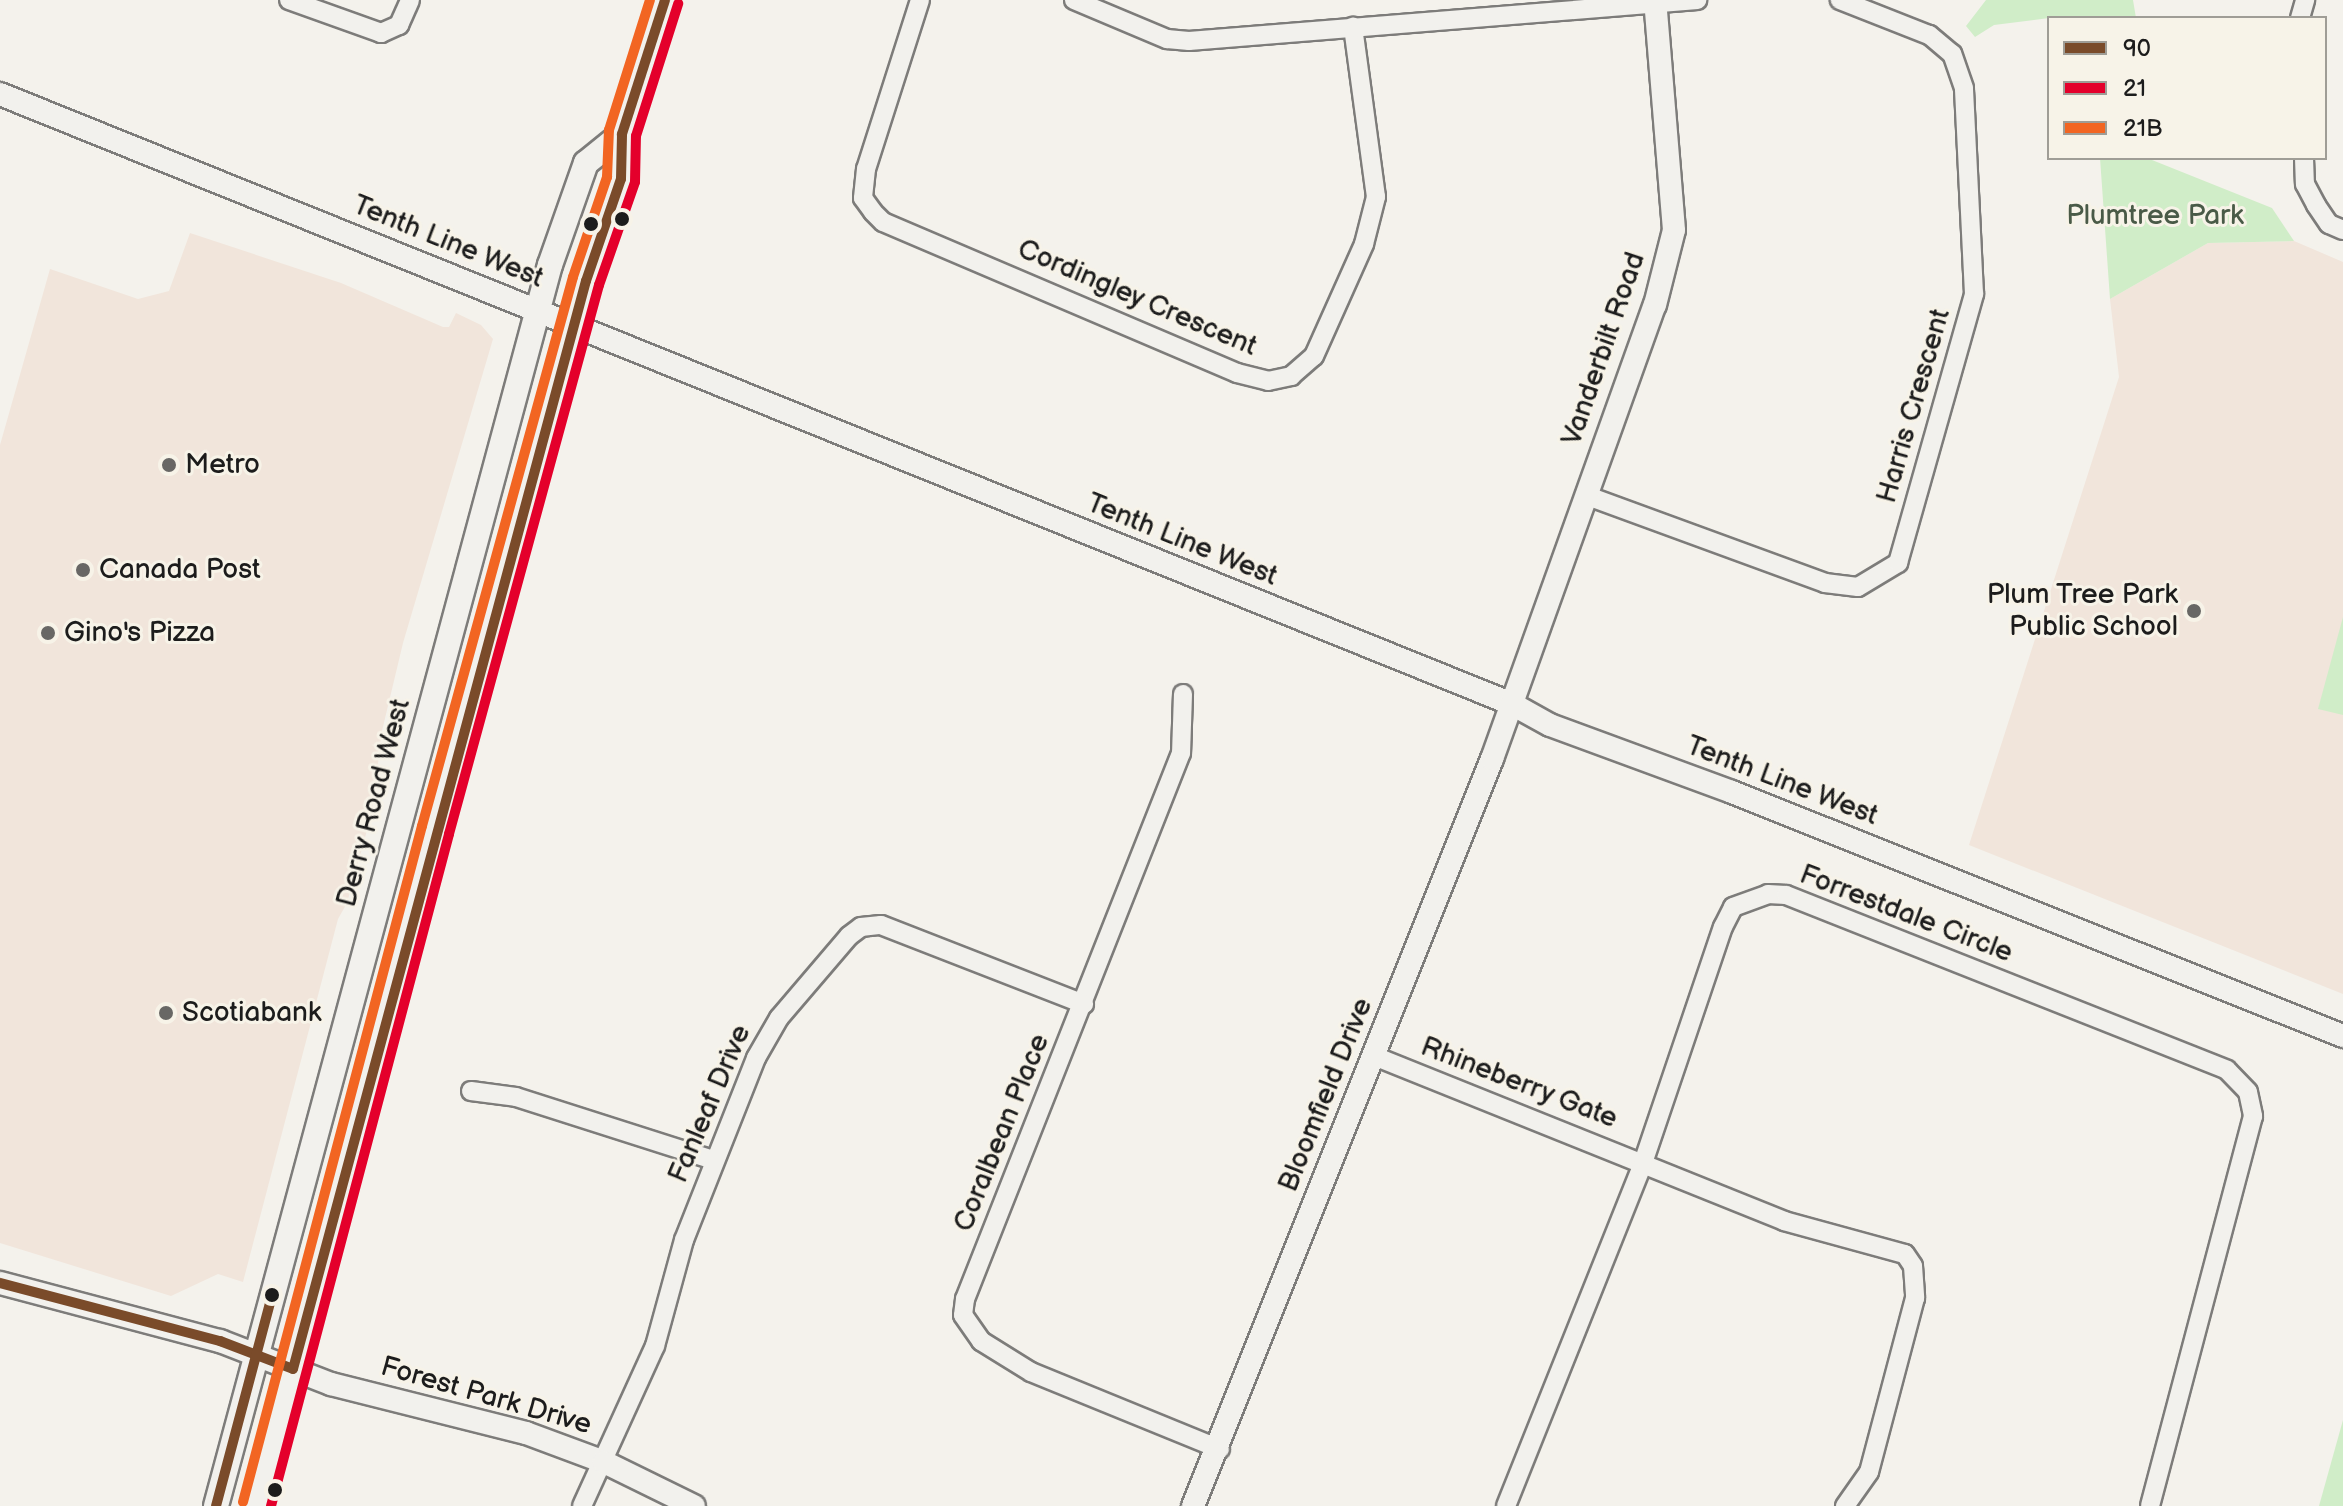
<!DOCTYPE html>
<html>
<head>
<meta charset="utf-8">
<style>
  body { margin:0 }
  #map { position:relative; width:2343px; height:1506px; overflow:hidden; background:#f4f2ec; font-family:"Balsamiq Sans",sans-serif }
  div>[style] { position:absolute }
  .built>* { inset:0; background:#f1e5db }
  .green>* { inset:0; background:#d0edc8 }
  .roads { filter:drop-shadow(2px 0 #7d7c7a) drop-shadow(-2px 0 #7d7c7a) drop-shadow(0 2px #7d7c7a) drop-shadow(0 -2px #7d7c7a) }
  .minor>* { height:18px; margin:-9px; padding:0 9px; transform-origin:9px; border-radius:9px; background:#f2f1ed }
  .tertiary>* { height:22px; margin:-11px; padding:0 11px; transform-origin:11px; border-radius:11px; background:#f2f1ed }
  .secondary>* { height:24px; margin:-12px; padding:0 12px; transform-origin:12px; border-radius:12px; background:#f2f1ed }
  .bus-1>* { height:10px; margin:-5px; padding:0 5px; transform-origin:5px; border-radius:5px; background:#7a4b2a }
  .bus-2>* { height:10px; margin:-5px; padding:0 5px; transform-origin:5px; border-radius:5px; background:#e4002b }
  .bus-3>* { height:10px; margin:-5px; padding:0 5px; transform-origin:5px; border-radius:5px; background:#f26522 }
  .dots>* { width:22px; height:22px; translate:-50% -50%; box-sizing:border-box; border:4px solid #f7f3e8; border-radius:50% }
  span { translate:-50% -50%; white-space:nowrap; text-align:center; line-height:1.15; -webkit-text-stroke:6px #f7f3e8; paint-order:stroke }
  .park-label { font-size:28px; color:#495a47 }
  .street-label { font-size:28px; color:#1c1c1c }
  .poi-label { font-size:28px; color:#1c1c1c }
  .left { translate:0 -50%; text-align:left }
  .right { translate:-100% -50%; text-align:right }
  .legend { position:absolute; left:2047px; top:16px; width:280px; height:144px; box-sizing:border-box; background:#f7f3e8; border:2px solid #9f9d96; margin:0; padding:10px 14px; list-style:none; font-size:24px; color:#1c1c1c }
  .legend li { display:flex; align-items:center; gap:16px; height:40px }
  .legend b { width:40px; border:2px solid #9f9d96 }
</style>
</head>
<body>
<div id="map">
  <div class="built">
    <i style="clip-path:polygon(190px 233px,341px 283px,443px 327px,449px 327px,456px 313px,481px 325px,493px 339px,403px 643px,382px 731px,372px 812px,347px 903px,338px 919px,243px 1282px,218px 1274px,171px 1296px,0 1243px,0 445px,50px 269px,138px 299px,169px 291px)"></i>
    <i style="clip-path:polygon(2294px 241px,2343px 262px,2343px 994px,1969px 845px,2119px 377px,2110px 299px,2208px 243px)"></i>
  </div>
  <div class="green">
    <i style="clip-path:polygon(1986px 0,2133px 0,2136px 18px,2049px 18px,1994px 25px,1975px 37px,1966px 26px)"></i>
    <i style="clip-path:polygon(2100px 158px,2147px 158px,2272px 208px,2294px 241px,2208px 243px,2110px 299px)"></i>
    <i style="clip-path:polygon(2343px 617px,2343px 715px,2318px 709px)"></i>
    <i style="clip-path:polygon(2343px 1420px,2343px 1506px,2319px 1506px)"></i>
  </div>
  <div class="roads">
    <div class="minor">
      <i style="left:289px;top:0;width:98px;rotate:19.7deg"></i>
      <i style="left:381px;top:33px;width:20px;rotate:-24deg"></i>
      <i style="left:399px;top:25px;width:27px;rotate:-66deg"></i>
      <i style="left:920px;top:0;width:177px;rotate:107.7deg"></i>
      <i style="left:866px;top:169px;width:29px;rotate:96deg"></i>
      <i style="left:863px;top:198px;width:17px;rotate:54deg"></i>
      <i style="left:873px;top:212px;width:14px;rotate:45deg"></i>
      <i style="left:883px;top:222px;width:385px;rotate:23.1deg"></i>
      <i style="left:1237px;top:373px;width:32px;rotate:14deg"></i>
      <i style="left:1268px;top:381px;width:24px;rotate:-12deg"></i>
      <i style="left:1291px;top:376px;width:30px;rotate:-41deg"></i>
      <i style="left:1314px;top:356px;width:123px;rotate:-65.9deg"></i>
      <i style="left:1364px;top:244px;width:49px;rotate:-75.7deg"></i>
      <i style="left:1376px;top:197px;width:172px;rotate:-97.7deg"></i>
      <i style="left:1074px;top:0;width:101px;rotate:22.8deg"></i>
      <i style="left:1167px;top:39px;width:22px;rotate:5deg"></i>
      <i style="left:1189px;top:41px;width:510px;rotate:-4.61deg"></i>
      <i style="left:2300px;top:18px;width:19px;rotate:-74deg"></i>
      <i style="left:2304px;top:158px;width:26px;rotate:88deg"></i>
      <i style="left:2305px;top:184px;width:24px;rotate:62deg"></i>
      <i style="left:2316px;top:205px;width:23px;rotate:56deg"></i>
      <i style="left:2329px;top:224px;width:15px;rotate:23deg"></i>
      <i style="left:1585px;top:495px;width:256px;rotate:20.1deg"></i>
      <i style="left:1825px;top:583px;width:33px;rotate:7deg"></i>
      <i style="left:1858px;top:587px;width:47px;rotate:-31deg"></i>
      <i style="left:1898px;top:563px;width:280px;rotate:-74.2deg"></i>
      <i style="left:1974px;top:294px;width:206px;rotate:-92.8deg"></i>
      <i style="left:1964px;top:88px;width:36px;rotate:-109deg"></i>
      <i style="left:1952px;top:54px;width:30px;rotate:-140deg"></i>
      <i style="left:1929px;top:35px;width:96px;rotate:-158.5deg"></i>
      <i style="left:1183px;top:694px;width:59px;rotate:91.9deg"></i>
      <i style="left:1181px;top:753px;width:587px;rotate:111.58deg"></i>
      <i style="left:965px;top:1299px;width:16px;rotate:97deg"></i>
      <i style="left:963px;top:1315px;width:32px;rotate:55deg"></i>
      <i style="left:981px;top:1341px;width:59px;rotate:31.8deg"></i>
      <i style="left:1031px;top:1372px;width:204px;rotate:22.2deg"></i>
      <i style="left:1374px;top:1056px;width:442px;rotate:21.9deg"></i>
      <i style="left:1784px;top:1221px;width:125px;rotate:15.3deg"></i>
      <i style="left:1905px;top:1254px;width:14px;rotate:56deg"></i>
      <i style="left:1913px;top:1266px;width:32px;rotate:86deg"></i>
      <i style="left:1915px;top:1298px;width:180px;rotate:104.8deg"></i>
      <i style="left:1869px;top:1472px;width:42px;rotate:125.2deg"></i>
      <i style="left:471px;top:1091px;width:45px;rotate:7.6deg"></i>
      <i style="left:516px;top:1097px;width:208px;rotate:17.7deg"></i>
      <i style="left:582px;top:1506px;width:176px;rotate:-65.5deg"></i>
      <i style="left:655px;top:1346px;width:110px;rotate:-74.7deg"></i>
      <i style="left:684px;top:1240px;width:196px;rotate:-68.4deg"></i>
      <i style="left:756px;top:1058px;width:46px;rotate:-60.1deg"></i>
      <i style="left:779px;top:1018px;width:108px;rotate:-49.5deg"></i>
      <i style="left:849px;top:936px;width:15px;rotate:-37deg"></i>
      <i style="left:861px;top:927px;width:20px;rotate:-6deg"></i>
      <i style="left:881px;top:925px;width:218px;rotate:21.3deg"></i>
      <i style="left:1506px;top:1506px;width:369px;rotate:-68.2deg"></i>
      <i style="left:1643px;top:1163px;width:249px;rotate:-71.3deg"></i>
      <i style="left:1723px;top:927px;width:22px;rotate:-63deg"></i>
      <i style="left:1733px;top:907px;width:37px;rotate:-20deg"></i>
      <i style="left:1768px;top:894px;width:18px;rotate:3deg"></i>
      <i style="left:1786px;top:895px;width:474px;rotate:21.6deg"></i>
      <i style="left:2227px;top:1070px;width:30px;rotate:46deg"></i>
      <i style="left:2248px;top:1092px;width:25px;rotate:78deg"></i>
      <i style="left:2253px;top:1116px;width:403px;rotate:104.8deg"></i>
    </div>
    <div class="tertiary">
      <i style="left:0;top:94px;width:1630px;rotate:21.97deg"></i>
      <i style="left:1512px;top:704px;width:43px;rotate:28.9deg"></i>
      <i style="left:1550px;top:725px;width:194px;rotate:20.2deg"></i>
      <i style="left:1732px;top:792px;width:658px;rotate:21.77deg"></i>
      <i style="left:0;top:1283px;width:228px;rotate:14.8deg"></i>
      <i style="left:220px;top:1341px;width:119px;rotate:21.2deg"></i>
      <i style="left:331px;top:1384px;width:201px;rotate:14.1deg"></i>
      <i style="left:526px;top:1433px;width:83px;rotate:20.4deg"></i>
      <i style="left:604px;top:1462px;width:100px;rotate:26.1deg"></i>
      <i style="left:1193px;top:1506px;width:805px;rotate:-68.19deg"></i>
      <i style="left:1492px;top:759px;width:482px;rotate:-70.3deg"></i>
      <i style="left:1655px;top:305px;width:77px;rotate:-75.8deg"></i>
      <i style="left:1674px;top:230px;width:231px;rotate:-94.7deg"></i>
    </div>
    <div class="secondary">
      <i style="left:216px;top:1506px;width:1285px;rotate:-74.94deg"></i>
      <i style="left:550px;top:265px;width:108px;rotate:-70.6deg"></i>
      <i style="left:586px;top:163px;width:46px;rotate:-38.9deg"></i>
      <i style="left:257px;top:1506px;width:699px;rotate:-75.25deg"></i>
      <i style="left:435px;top:830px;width:569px;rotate:-74.62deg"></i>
      <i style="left:586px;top:281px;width:108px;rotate:-71.1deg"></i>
      <i style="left:621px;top:179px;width:45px;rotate:-88.7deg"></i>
      <i style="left:622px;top:134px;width:141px;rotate:-72.2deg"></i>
    </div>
  </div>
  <div class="bus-1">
    <i style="left:0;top:1283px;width:228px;rotate:14.8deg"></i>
    <i style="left:220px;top:1341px;width:78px;rotate:21deg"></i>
    <i style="left:293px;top:1369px;width:1127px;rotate:-74.93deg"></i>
    <i style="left:586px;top:281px;width:108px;rotate:-71.1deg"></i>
    <i style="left:621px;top:179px;width:45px;rotate:-88.7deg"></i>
    <i style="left:622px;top:134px;width:141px;rotate:-72.2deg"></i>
    <i style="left:216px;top:1506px;width:218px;rotate:-75.1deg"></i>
  </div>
  <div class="bus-2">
    <i style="left:271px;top:1506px;width:695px;rotate:-75.16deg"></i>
    <i style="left:449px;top:834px;width:569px;rotate:-74.72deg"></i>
    <i style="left:599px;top:285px;width:109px;rotate:-70.7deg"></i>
    <i style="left:635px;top:182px;width:46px;rotate:-88.8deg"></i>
    <i style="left:636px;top:136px;width:139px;rotate:-72.3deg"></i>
  </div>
  <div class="bus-3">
    <i style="left:243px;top:1502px;width:699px;rotate:-75.17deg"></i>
    <i style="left:422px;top:826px;width:569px;rotate:-74.62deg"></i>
    <i style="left:573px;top:277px;width:106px;rotate:-71.2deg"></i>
    <i style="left:607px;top:177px;width:47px;rotate:-87.6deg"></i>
    <i style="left:609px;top:130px;width:136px;rotate:-72.5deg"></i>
  </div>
  <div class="dots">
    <i style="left:622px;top:219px;background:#1c1c1c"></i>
    <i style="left:591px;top:224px;background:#1c1c1c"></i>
    <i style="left:169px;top:465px;background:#686765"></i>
    <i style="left:83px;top:570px;background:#686765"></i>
    <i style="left:2194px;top:611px;background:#686765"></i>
    <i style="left:48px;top:633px;background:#686765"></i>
    <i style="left:166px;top:1013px;background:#686765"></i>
    <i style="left:272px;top:1295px;background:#1c1c1c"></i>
    <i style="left:275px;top:1490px;background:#1c1c1c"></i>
  </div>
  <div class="park-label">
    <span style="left:2155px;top:216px">Plumtree Park</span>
  </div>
  <div class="street-label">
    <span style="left:448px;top:242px;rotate:22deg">Tenth Line West</span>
    <span style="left:1137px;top:298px;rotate:23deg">Cordingley Crescent</span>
    <span style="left:1604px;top:349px;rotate:-71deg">Vanderbilt Road</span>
    <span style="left:1914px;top:406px;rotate:-74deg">Harris Crescent</span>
    <span style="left:1182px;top:540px;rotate:22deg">Tenth Line West</span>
    <span style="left:1782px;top:781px;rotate:21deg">Tenth Line West</span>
    <span style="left:374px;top:803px;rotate:-75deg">Derry Road West</span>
    <span style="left:1906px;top:914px;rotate:21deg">Forrestdale Circle</span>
    <span style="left:1519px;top:1083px;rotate:21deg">Rhineberry Gate</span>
    <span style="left:1326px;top:1095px;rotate:-68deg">Bloomfield Drive</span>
    <span style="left:710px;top:1104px;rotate:-67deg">Fanleaf Drive</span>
    <span style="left:1002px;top:1133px;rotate:-68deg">Coralbean Place</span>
    <span style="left:486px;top:1396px;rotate:16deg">Forest Park Drive</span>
  </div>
  <div class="poi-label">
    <span class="left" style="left:185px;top:465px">Metro</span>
    <span class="left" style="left:99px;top:570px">Canada Post</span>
    <span class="right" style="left:2178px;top:611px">Plum Tree Park<br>Public School</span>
    <span class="left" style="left:64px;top:633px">Gino's Pizza</span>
    <span class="left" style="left:182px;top:1013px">Scotiabank</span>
  </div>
  <ul class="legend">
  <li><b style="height:10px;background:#7a4b2a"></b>90</li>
  <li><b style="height:10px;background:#e4002b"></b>21</li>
  <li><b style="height:10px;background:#f26522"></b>21B</li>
  </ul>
</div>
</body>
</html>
